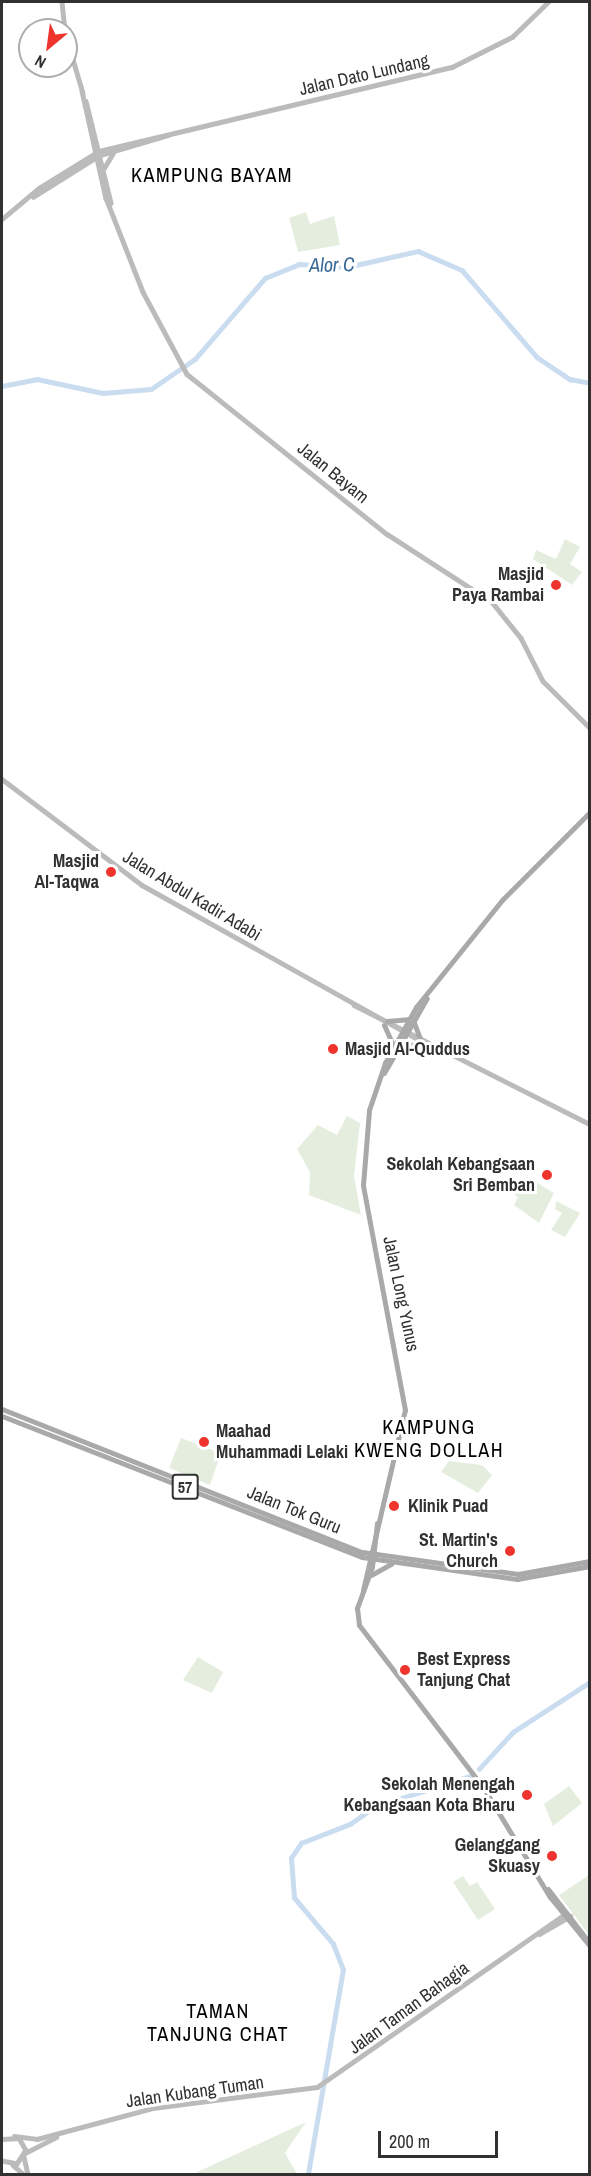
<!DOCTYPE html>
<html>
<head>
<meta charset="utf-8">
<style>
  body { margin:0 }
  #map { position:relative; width:591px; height:2176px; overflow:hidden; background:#fff; font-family:"Archivo Narrow",sans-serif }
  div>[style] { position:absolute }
  .green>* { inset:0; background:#e5eede }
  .canal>* { height:4.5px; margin:-2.25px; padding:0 2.25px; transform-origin:2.25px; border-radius:2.25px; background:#cadcef }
  .secondary>* { height:4.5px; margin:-2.25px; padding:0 2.25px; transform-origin:2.25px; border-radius:2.25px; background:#bbb }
  .primary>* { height:5px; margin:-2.5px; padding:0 2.5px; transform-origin:2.5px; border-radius:2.5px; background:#a9a9a9 }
  .dots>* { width:16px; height:16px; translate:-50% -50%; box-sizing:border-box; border:3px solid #fff; border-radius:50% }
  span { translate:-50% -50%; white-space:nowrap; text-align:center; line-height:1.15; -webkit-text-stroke:6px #fff; paint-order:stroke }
  .shield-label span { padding:2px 4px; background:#fff; border:2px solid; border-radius:4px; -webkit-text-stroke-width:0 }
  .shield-label { font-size:16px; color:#313131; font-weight:700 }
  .street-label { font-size:18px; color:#313131 }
  .poi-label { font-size:18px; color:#313131; font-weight:700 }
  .right { translate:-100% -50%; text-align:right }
  .left { translate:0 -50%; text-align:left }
  .neighbourhood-label { font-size:20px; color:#000; letter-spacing:1.5px }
  .water-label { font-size:20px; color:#396998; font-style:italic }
  .frame { position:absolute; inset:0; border:3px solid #313131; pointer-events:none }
  .north { position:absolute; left:18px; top:18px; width:60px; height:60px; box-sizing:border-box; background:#fff; border:2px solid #adadad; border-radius:50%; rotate:209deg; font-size:16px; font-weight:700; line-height:24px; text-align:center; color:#313131 }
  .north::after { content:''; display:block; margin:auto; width:21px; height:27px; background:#ee342c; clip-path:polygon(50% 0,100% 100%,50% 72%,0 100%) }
  .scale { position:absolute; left:378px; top:2131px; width:120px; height:27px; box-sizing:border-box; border:3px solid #313131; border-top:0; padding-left:8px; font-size:18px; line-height:21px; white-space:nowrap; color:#313131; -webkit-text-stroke:4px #fff; paint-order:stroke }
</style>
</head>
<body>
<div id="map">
  <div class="green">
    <i style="clip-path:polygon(306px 212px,310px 224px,334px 216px,340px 245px,298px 252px,289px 218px)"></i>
    <i style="clip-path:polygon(565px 539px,580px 547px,570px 564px,582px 572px,572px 585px,533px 559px,536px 550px,556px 559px)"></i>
    <i style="clip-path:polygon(347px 1116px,360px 1123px,354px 1176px,361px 1215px,309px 1195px,310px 1172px,297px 1149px,318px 1125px,337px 1135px)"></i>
    <i style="clip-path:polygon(527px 1177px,554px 1193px,539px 1223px,514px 1205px,518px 1197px,511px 1192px)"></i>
    <i style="clip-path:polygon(556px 1201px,580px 1213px,565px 1237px,551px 1230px,562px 1213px,555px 1209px)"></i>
    <i style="clip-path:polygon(181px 1438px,221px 1453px,210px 1485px,169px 1468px)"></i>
    <i style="clip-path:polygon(449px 1461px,482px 1465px,492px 1475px,478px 1493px,441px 1472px)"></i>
    <i style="clip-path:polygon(198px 1657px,223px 1672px,212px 1693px,183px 1680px)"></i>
    <i style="clip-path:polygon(569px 1786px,582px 1803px,553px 1826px,544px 1804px)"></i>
    <i style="clip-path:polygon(589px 1875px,589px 1935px,559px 1895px)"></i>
    <i style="clip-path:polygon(463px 1876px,470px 1886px,477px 1882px,495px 1909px,478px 1920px,453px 1882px)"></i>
    <i style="clip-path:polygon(306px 2122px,285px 2153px,297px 2174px,193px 2174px)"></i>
  </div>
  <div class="canal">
    <i style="left:2px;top:386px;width:36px;rotate:-11deg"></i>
    <i style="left:37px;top:379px;width:67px;rotate:12deg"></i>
    <i style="left:103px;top:393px;width:48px;rotate:-4.8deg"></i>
    <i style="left:151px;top:389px;width:53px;rotate:-34.3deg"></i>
    <i style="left:195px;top:359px;width:107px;rotate:-49.2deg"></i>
    <i style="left:265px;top:278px;width:37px;rotate:-22deg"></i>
    <i style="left:299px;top:264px;width:48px;rotate:3.6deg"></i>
    <i style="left:347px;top:267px;width:73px;rotate:-12.7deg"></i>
    <i style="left:418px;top:251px;width:48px;rotate:23.4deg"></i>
    <i style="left:462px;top:270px;width:115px;rotate:49.2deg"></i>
    <i style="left:537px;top:357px;width:40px;rotate:34deg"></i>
    <i style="left:570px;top:379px;width:20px;rotate:11deg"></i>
    <i style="left:479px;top:1769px;width:50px;rotate:-47.4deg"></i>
    <i style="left:513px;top:1732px;width:92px;rotate:-33deg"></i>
    <i style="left:308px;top:2174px;width:207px;rotate:-80.3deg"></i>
    <i style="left:343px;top:1970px;width:28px;rotate:-111deg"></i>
    <i style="left:333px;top:1944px;width:60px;rotate:-130.3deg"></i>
    <i style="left:294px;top:1898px;width:40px;rotate:-94.3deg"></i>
    <i style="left:291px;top:1858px;width:18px;rotate:-56deg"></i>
    <i style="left:301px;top:1843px;width:53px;rotate:-21.2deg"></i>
    <i style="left:350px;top:1824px;width:29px;rotate:-35deg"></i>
    <i style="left:374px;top:1807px;width:101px;rotate:-17.9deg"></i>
  </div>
  <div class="secondary">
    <i style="left:62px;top:2px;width:28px;rotate:84deg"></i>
    <i style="left:66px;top:36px;width:59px;rotate:73.4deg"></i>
    <i style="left:82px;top:91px;width:110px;rotate:77.4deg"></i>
    <i style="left:106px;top:198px;width:101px;rotate:68.5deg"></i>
    <i style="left:143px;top:292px;width:93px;rotate:61.8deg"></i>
    <i style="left:187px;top:374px;width:256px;rotate:38.7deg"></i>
    <i style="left:387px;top:534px;width:125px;rotate:32.9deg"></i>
    <i style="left:492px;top:602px;width:46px;rotate:51.1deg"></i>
    <i style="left:521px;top:638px;width:48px;rotate:62.9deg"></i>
    <i style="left:543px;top:681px;width:66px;rotate:45deg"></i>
    <i style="left:86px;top:101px;width:105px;rotate:76.2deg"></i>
    <i style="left:104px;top:168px;width:17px;rotate:-59deg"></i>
    <i style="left:33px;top:197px;width:79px;rotate:-32.1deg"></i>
    <i style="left:100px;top:155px;width:71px;rotate:-16.4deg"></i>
    <i style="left:2px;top:219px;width:48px;rotate:-40deg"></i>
    <i style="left:39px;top:188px;width:70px;rotate:-31.7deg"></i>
    <i style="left:99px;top:151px;width:363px;rotate:-13.4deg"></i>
    <i style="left:452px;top:67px;width:67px;rotate:-26.6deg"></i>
    <i style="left:512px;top:37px;width:50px;rotate:-44.2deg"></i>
    <i style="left:2px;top:779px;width:176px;rotate:37.1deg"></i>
    <i style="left:142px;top:885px;width:338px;rotate:29.2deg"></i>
    <i style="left:354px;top:1005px;width:264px;rotate:26.8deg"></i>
    <i style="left:539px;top:1934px;width:36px;rotate:-30deg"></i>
    <i style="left:14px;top:2136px;width:23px;rotate:7deg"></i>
    <i style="left:37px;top:2139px;width:120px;rotate:-15deg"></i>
    <i style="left:153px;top:2108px;width:165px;rotate:-7.3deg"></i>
    <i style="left:317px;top:2087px;width:304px;rotate:-34.9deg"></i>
    <i style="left:2px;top:2139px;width:17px;rotate:-3deg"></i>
    <i style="left:19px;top:2138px;width:14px;rotate:60deg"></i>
    <i style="left:26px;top:2150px;width:17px;rotate:123deg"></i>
    <i style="left:17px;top:2164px;width:15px;rotate:-169deg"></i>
    <i style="left:25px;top:2153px;width:35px;rotate:-27deg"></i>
    <i style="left:24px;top:2157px;width:17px;rotate:77deg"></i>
    <i style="left:13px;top:2165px;width:13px;rotate:42deg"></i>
  </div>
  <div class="primary">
    <i style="left:387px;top:1021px;width:21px;rotate:-5deg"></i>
    <i style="left:414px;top:1023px;width:17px;rotate:69deg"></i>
    <i style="left:384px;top:1025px;width:22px;rotate:66deg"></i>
    <i style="left:401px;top:1048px;width:18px;rotate:-16deg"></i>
    <i style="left:384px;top:1073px;width:86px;rotate:-60.2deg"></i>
    <i style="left:2px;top:1409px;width:387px;rotate:21.7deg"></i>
    <i style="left:362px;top:1552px;width:158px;rotate:8deg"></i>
    <i style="left:518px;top:1574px;width:73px;rotate:-10.2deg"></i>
    <i style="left:2px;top:1416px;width:387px;rotate:21.4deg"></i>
    <i style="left:362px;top:1557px;width:157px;rotate:8.1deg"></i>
    <i style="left:517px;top:1579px;width:74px;rotate:-10.1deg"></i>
    <i style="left:377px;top:1523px;width:44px;rotate:96.5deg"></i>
    <i style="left:372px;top:1567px;width:44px;rotate:110.1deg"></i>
    <i style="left:357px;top:1608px;width:17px;rotate:83deg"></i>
    <i style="left:359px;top:1625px;width:204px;rotate:52.6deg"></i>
    <i style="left:483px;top:1787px;width:129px;rotate:58.7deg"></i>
    <i style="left:550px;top:1897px;width:63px;rotate:50.8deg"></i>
    <i style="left:371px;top:1575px;width:23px;rotate:-29deg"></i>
    <i style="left:363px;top:1590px;width:185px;rotate:-76.9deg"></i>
    <i style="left:405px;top:1410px;width:229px;rotate:-100.6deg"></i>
    <i style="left:363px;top:1185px;width:75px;rotate:-85.4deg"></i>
    <i style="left:369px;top:1110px;width:50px;rotate:-71.2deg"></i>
    <i style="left:385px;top:1063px;width:64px;rotate:-61deg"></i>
    <i style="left:416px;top:1007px;width:137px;rotate:-51.2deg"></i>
    <i style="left:502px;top:900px;width:124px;rotate:-45deg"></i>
    <i style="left:548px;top:1889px;width:66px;rotate:52.4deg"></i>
  </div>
  <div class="dots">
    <i style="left:556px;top:585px;background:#ee342c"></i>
    <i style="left:111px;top:872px;background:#ee342c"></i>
    <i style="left:333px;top:1049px;background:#ee342c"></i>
    <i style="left:547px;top:1175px;background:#ee342c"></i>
    <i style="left:204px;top:1442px;background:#ee342c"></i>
    <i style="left:394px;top:1506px;background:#ee342c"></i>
    <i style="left:510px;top:1551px;background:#ee342c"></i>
    <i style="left:405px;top:1670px;background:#ee342c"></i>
    <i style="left:527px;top:1795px;background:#ee342c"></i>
    <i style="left:552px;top:1856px;background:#ee342c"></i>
  </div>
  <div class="shield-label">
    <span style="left:185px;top:1487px">57</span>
  </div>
  <div class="street-label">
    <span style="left:364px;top:75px;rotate:-13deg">Jalan Dato Lundang</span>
    <span style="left:333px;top:473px;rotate:39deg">Jalan Bayam</span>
    <span style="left:192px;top:896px;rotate:31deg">Jalan Abdul Kadir Adabi</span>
    <span style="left:401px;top:1294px;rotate:78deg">Jalan Long Yunus</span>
    <span style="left:294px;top:1510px;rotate:22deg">Jalan Tok Guru</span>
    <span style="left:409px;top:2008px;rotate:-36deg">Jalan Taman Bahagia</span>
    <span style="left:195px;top:2092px;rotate:-8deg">Jalan Kubang Tuman</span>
  </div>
  <div class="poi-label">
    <span class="right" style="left:544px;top:585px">Masjid<br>Paya Rambai</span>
    <span class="right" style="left:99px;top:872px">Masjid<br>Al-Taqwa</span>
    <span class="left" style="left:345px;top:1049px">Masjid Al-Quddus</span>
    <span class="right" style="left:535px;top:1175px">Sekolah Kebangsaan<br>Sri Bemban</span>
    <span class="left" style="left:216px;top:1442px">Maahad<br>Muhammadi Lelaki</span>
    <span class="left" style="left:408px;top:1506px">Klinik Puad</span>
    <span class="right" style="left:498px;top:1551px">St. Martin's<br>Church</span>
    <span class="left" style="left:417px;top:1670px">Best Express<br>Tanjung Chat</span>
    <span class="right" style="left:515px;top:1795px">Sekolah Menengah<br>Kebangsaan Kota Bharu</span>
    <span class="right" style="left:540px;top:1856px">Gelanggang<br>Skuasy</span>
  </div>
  <div class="neighbourhood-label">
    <span style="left:212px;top:174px">KAMPUNG BAYAM</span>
    <span style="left:429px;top:1438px">KAMPUNG<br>KWENG DOLLAH</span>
    <span style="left:218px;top:2022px">TAMAN<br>TANJUNG CHAT</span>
  </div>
  <div class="water-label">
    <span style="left:332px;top:264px;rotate:-1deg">Alor C</span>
  </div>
  <div class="frame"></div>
  <div class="north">N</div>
  <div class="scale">200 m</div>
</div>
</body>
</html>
